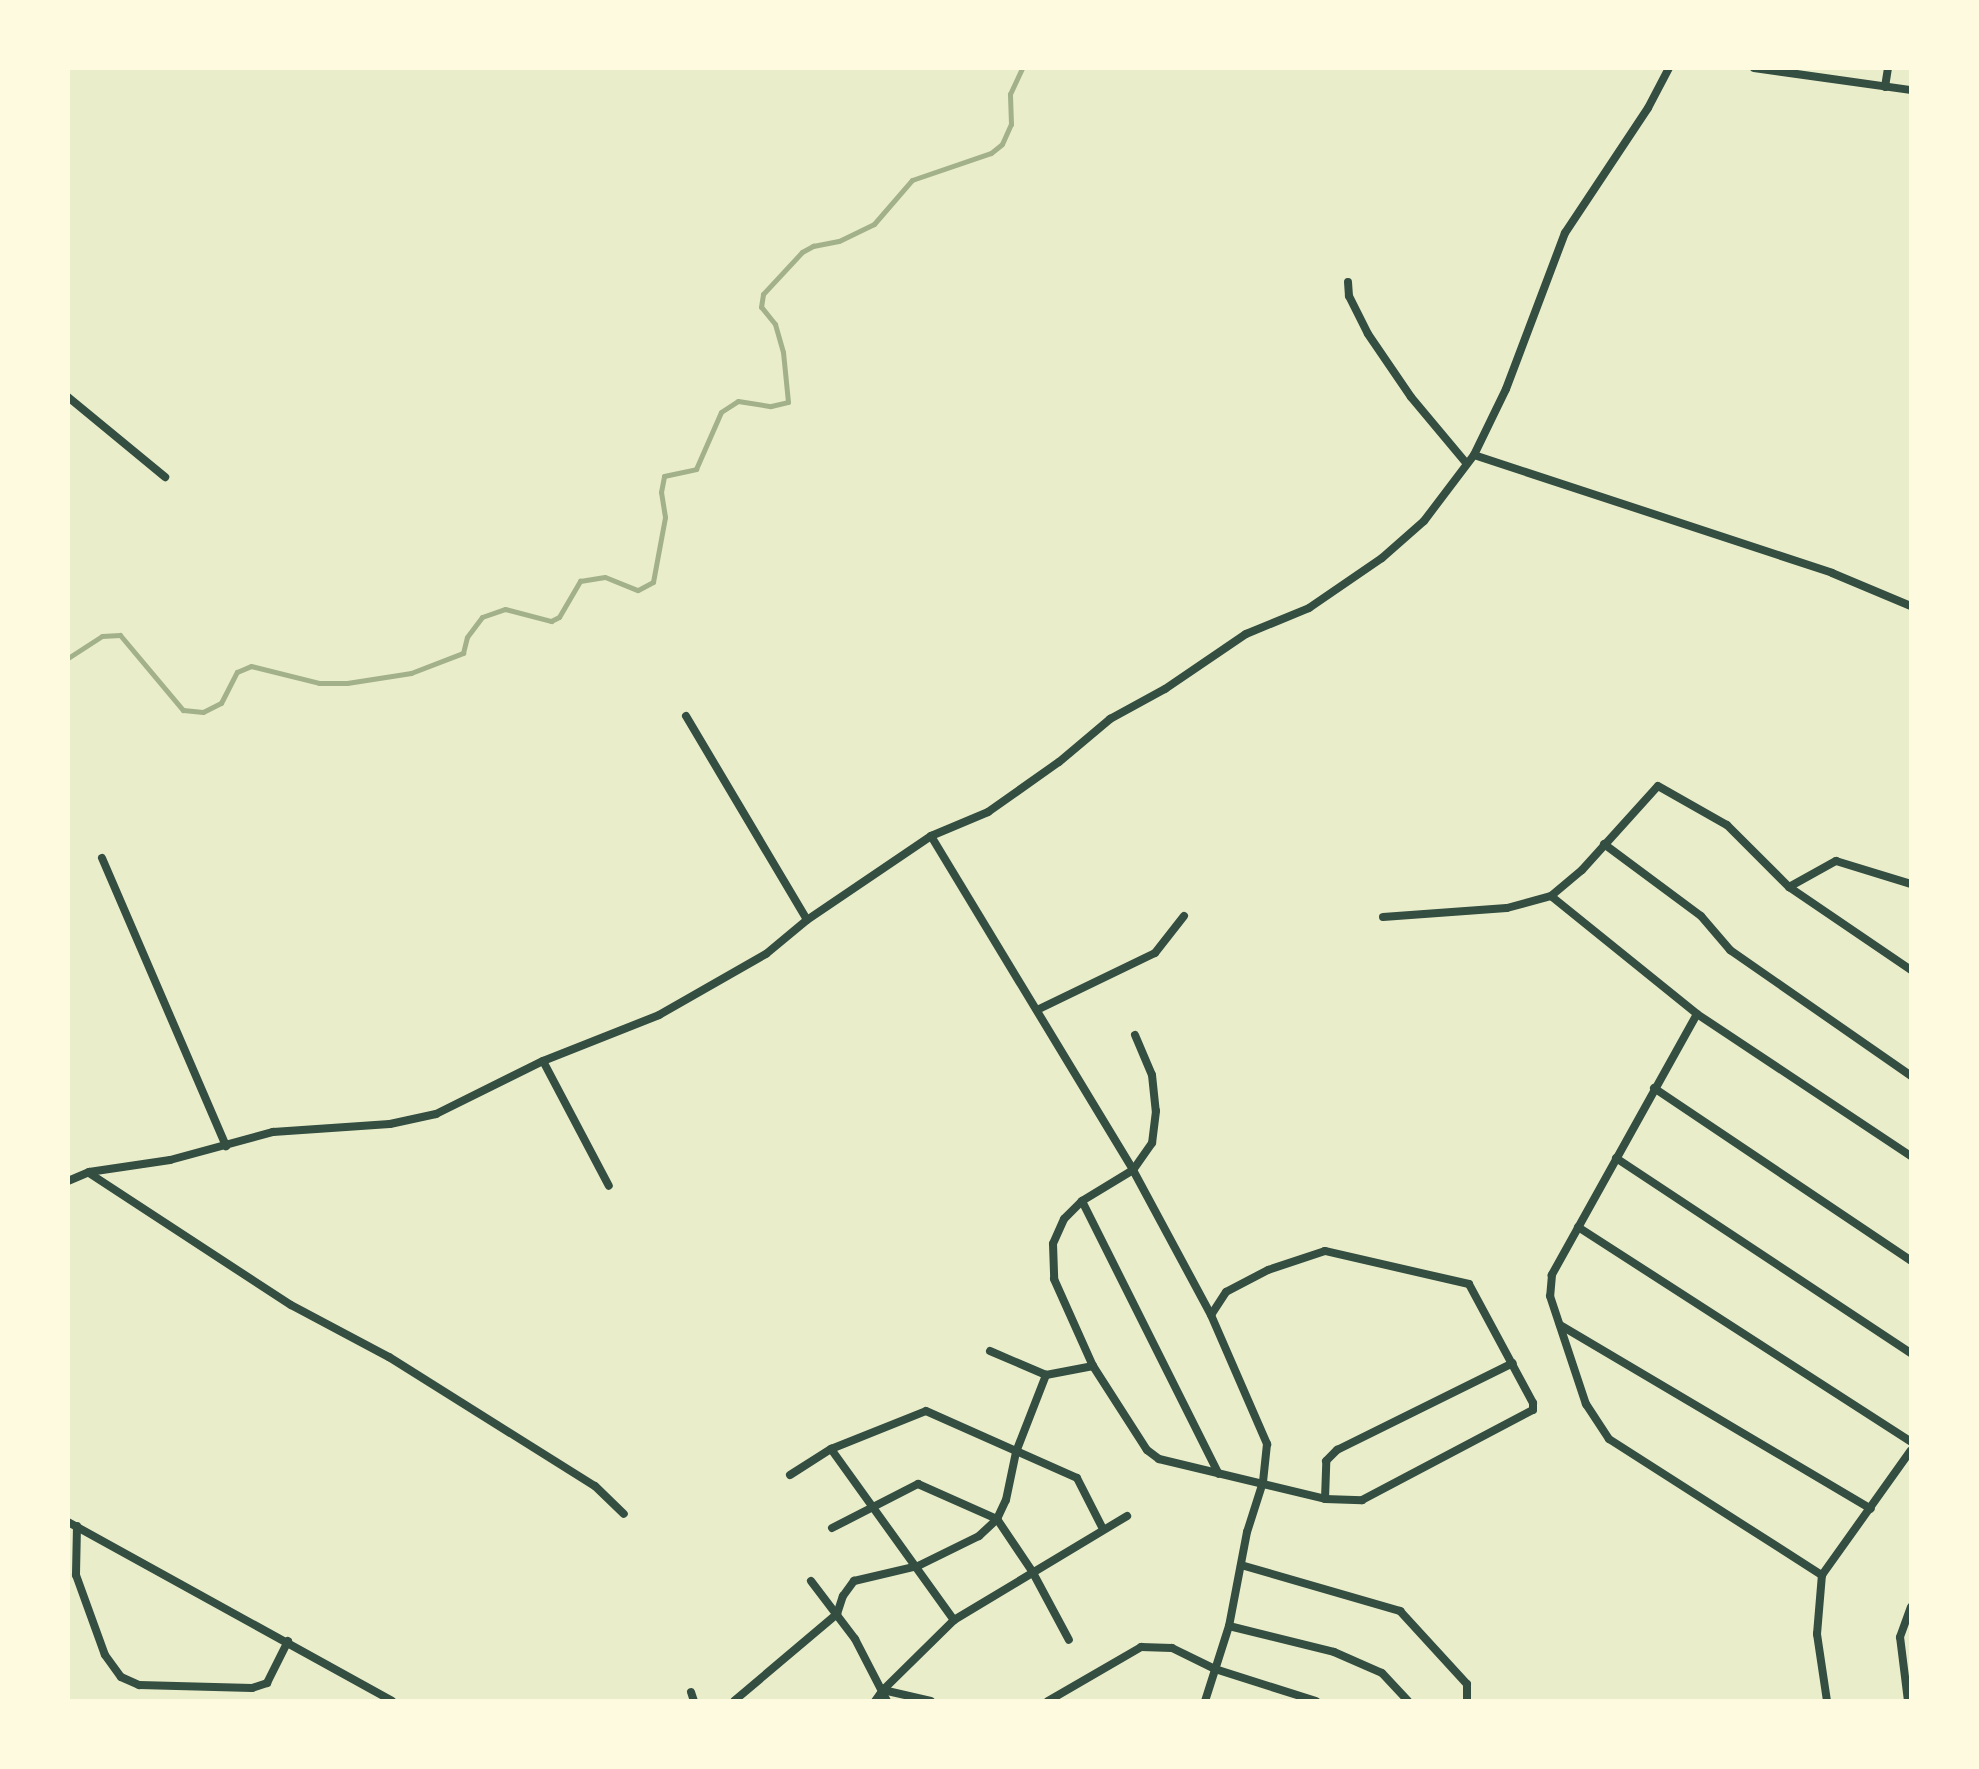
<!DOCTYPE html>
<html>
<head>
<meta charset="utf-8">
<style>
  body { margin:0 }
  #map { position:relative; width:1979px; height:1769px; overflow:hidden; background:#e9edc9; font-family:Literata,serif }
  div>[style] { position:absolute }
  .stream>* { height:5px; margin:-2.5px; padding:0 2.5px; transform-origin:2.5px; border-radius:2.5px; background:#a3b18a }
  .minor>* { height:8px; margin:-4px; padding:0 4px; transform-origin:4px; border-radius:4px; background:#344e41 }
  span { translate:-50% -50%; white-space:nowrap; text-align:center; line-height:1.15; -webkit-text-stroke:6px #fefae0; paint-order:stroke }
  .frame { position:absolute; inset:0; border:70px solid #fefae0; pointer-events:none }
</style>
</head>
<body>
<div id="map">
  <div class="stream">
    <i style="left:68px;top:658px;width:40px;rotate:-32.9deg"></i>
    <i style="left:102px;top:636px;width:18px;rotate:-3deg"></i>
    <i style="left:120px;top:635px;width:98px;rotate:50deg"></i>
    <i style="left:183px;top:710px;width:20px;rotate:6deg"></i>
    <i style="left:203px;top:712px;width:20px;rotate:-27deg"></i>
    <i style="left:221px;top:703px;width:35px;rotate:-63deg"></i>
    <i style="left:237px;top:672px;width:15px;rotate:-23deg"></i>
    <i style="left:251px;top:666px;width:70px;rotate:14deg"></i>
    <i style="left:319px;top:683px;width:28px"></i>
    <i style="left:347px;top:683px;width:65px;rotate:-8.9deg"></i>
    <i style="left:411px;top:673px;width:56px;rotate:-21deg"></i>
    <i style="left:463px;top:653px;width:16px;rotate:-76deg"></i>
    <i style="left:467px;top:637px;width:25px;rotate:-53deg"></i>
    <i style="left:482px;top:617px;width:24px;rotate:-19deg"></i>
    <i style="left:505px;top:609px;width:48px;rotate:14.6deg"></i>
    <i style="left:551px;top:621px;width:9px;rotate:-27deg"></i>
    <i style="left:559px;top:617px;width:42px;rotate:-59.7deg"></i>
    <i style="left:580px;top:581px;width:25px;rotate:-9deg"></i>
    <i style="left:605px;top:577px;width:35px;rotate:22deg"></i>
    <i style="left:638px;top:590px;width:17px;rotate:-28deg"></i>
    <i style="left:653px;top:582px;width:66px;rotate:-79.5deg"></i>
    <i style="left:665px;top:517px;width:25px;rotate:-99deg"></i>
    <i style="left:661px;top:492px;width:16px;rotate:-79deg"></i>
    <i style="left:664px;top:476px;width:33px;rotate:-12deg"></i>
    <i style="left:696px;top:469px;width:62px;rotate:-66.3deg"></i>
    <i style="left:721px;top:412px;width:20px;rotate:-33deg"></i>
    <i style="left:738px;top:401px;width:33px;rotate:9deg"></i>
    <i style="left:771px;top:406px;width:17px;rotate:-13deg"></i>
    <i style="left:788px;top:402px;width:50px;rotate:-95.7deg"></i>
    <i style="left:783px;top:352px;width:29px;rotate:-106deg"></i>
    <i style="left:775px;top:324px;width:22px;rotate:-129deg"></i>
    <i style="left:761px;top:307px;width:13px;rotate:-81deg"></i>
    <i style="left:763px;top:294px;width:57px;rotate:-47.1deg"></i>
    <i style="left:802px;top:252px;width:13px;rotate:-29deg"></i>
    <i style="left:813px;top:246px;width:26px;rotate:-11deg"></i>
    <i style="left:839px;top:241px;width:39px;rotate:-26deg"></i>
    <i style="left:874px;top:224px;width:58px;rotate:-49.2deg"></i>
    <i style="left:912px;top:180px;width:83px;rotate:-18.9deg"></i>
    <i style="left:991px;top:153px;width:14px;rotate:-39deg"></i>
    <i style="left:1002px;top:144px;width:22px;rotate:-66deg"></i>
    <i style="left:1011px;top:124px;width:30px;rotate:-92deg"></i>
    <i style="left:1010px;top:94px;width:29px;rotate:-65deg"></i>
  </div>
  <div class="minor">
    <i style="left:1754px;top:68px;width:159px;rotate:8deg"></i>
    <i style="left:1885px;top:87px;width:19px;rotate:-81deg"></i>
    <i style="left:1348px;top:282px;width:14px;rotate:86deg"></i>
    <i style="left:1349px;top:296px;width:42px;rotate:63.4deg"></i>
    <i style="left:1368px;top:334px;width:76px;rotate:55.7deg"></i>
    <i style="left:1411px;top:397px;width:87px;rotate:50.1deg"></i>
    <i style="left:68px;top:397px;width:126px;rotate:39.5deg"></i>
    <i style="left:1474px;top:455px;width:377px;rotate:18.2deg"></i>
    <i style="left:1832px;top:573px;width:86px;rotate:22.7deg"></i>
    <i style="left:686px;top:716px;width:237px;rotate:59.3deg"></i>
    <i style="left:931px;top:836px;width:390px;rotate:58.8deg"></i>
    <i style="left:1133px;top:1170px;width:165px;rotate:61.7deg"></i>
    <i style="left:1211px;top:1315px;width:141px;rotate:66.5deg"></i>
    <i style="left:1267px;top:1444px;width:38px;rotate:96deg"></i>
    <i style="left:1263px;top:1482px;width:52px;rotate:107.7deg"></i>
    <i style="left:1247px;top:1532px;width:96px;rotate:100.8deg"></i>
    <i style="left:1229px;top:1626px;width:79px;rotate:107.7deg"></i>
    <i style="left:1604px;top:844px;width:121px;rotate:36.6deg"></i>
    <i style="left:1701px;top:916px;width:45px;rotate:49.5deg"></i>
    <i style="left:1730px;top:950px;width:221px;rotate:34.8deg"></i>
    <i style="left:102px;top:858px;width:314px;rotate:66.7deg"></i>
    <i style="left:1789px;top:887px;width:54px;rotate:-29deg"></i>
    <i style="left:1836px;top:861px;width:78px;rotate:17deg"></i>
    <i style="left:1551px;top:896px;width:188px;rotate:38.9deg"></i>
    <i style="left:1697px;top:1014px;width:257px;rotate:33.6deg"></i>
    <i style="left:1383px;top:917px;width:124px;rotate:-4.2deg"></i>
    <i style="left:1507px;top:908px;width:46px;rotate:-15.3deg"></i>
    <i style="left:1551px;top:896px;width:40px;rotate:-40deg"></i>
    <i style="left:1582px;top:870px;width:113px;rotate:-47.9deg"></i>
    <i style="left:1658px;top:786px;width:79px;rotate:29.5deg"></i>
    <i style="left:1727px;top:825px;width:88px;rotate:45deg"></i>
    <i style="left:1789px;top:887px;width:148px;rotate:34.2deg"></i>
    <i style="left:1037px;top:1010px;width:131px;rotate:-25.8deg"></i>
    <i style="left:1155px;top:953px;width:47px;rotate:-51.9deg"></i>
    <i style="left:1697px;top:1014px;width:299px;rotate:119.1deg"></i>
    <i style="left:1552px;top:1275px;width:21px;rotate:95deg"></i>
    <i style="left:1550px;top:1296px;width:114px;rotate:71.6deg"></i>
    <i style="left:1586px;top:1404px;width:42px;rotate:56.7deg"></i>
    <i style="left:1609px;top:1439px;width:253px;rotate:32.6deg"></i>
    <i style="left:1135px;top:1035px;width:43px;rotate:67deg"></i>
    <i style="left:1152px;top:1075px;width:36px;rotate:84deg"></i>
    <i style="left:1156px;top:1111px;width:32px;rotate:97deg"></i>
    <i style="left:1152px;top:1143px;width:33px;rotate:125deg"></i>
    <i style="left:1133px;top:1170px;width:60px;rotate:148.7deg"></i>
    <i style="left:1082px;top:1201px;width:25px;rotate:135deg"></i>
    <i style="left:1064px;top:1219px;width:27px;rotate:114deg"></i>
    <i style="left:1053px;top:1244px;width:35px;rotate:88deg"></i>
    <i style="left:1054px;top:1279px;width:95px;rotate:65.9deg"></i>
    <i style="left:1093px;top:1366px;width:100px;rotate:57.3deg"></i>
    <i style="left:1147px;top:1450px;width:15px;rotate:37deg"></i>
    <i style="left:1159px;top:1459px;width:171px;rotate:13.5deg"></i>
    <i style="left:1325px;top:1499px;width:37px;rotate:2deg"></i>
    <i style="left:1362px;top:1500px;width:193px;rotate:-27.8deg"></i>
    <i style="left:1533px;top:1410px;width:7px;rotate:-90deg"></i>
    <i style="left:1533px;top:1403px;width:135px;rotate:-118.3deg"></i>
    <i style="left:1469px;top:1284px;width:148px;rotate:-167.1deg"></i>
    <i style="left:1325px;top:1251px;width:60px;rotate:161.6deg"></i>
    <i style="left:1268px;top:1270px;width:47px;rotate:152.4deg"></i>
    <i style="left:1226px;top:1292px;width:27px;rotate:123deg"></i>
    <i style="left:543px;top:1061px;width:141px;rotate:62.2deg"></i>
    <i style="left:1654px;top:1088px;width:310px;rotate:33.9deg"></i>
    <i style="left:1616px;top:1158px;width:354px;rotate:33.5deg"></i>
    <i style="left:89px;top:1173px;width:241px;rotate:33.2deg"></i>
    <i style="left:291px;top:1305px;width:111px;rotate:28deg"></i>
    <i style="left:389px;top:1357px;width:243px;rotate:32.1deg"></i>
    <i style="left:595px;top:1486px;width:40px;rotate:44deg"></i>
    <i style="left:68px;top:1181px;width:23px;rotate:-23deg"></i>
    <i style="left:89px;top:1172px;width:82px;rotate:-8.4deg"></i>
    <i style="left:170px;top:1160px;width:107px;rotate:-15.2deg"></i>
    <i style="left:273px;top:1132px;width:117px;rotate:-3.9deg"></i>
    <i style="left:390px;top:1124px;width:47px;rotate:-12.3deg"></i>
    <i style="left:436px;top:1114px;width:119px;rotate:-26.4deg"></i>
    <i style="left:543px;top:1061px;width:125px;rotate:-21.6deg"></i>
    <i style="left:659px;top:1015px;width:123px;rotate:-29.7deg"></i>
    <i style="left:766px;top:954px;width:53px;rotate:-39.7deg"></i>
    <i style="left:807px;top:920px;width:150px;rotate:-34.1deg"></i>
    <i style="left:931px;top:836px;width:62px;rotate:-22.8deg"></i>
    <i style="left:988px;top:812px;width:87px;rotate:-35.2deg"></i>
    <i style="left:1059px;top:762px;width:67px;rotate:-40.1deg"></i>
    <i style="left:1110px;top:719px;width:63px;rotate:-28.6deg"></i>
    <i style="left:1165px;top:689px;width:98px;rotate:-34.2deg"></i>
    <i style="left:1246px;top:634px;width:68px;rotate:-22.4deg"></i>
    <i style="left:1309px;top:608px;width:88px;rotate:-34.4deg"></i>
    <i style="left:1382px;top:558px;width:56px;rotate:-41.4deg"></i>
    <i style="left:1424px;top:521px;width:83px;rotate:-52.9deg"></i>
    <i style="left:1474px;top:455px;width:73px;rotate:-64.1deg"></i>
    <i style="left:1506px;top:389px;width:167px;rotate:-69.3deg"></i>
    <i style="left:1565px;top:233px;width:150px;rotate:-56.4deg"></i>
    <i style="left:1648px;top:108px;width:45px;rotate:-62.3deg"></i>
    <i style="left:1082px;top:1201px;width:305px;rotate:63.4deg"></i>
    <i style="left:1578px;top:1227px;width:396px;rotate:32.8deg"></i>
    <i style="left:1560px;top:1325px;width:361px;rotate:30.6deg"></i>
    <i style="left:990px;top:1351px;width:61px;rotate:23.2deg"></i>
    <i style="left:831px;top:1449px;width:211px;rotate:54.3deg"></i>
    <i style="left:790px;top:1475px;width:49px;rotate:-32.4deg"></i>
    <i style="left:831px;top:1449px;width:102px;rotate:-21.8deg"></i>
    <i style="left:926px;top:1411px;width:165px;rotate:23.9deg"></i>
    <i style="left:1077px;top:1478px;width:57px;rotate:63deg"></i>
    <i style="left:1325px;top:1499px;width:38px;rotate:-88deg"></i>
    <i style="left:1326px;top:1461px;width:16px;rotate:-45deg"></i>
    <i style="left:1337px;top:1450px;width:196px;rotate:-26.3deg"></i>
    <i style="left:68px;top:1522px;width:370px;rotate:28.9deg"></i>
    <i style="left:77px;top:1526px;width:49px;rotate:91.2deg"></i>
    <i style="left:76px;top:1575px;width:85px;rotate:70.1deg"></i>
    <i style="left:105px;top:1655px;width:27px;rotate:54deg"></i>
    <i style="left:121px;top:1677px;width:20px;rotate:24deg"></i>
    <i style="left:139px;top:1685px;width:113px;rotate:1.5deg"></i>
    <i style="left:252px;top:1688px;width:16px;rotate:-18deg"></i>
    <i style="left:267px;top:1683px;width:47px;rotate:-63.4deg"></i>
    <i style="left:832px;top:1528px;width:97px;rotate:-27.1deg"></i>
    <i style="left:918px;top:1484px;width:86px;rotate:23.9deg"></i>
    <i style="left:997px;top:1519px;width:63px;rotate:56.1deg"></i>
    <i style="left:1032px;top:1571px;width:78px;rotate:61.8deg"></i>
    <i style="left:1241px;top:1565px;width:166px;rotate:16.1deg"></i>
    <i style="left:1400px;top:1611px;width:99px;rotate:47.5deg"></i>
    <i style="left:1467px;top:1684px;width:17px;rotate:90deg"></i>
    <i style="left:811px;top:1581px;width:73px;rotate:52.8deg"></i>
    <i style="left:855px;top:1639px;width:70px;rotate:62.7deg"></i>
    <i style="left:1229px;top:1626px;width:108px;rotate:13.9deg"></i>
    <i style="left:1334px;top:1652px;width:52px;rotate:23.6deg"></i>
    <i style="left:1382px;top:1673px;width:38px;rotate:47deg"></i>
    <i style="left:883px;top:1690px;width:100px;rotate:-44.6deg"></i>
    <i style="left:954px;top:1620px;width:202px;rotate:-31deg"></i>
    <i style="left:691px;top:1692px;width:9px;rotate:72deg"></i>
    <i style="left:734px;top:1701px;width:135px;rotate:-40.2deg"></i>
    <i style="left:837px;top:1614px;width:19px;rotate:-72deg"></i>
    <i style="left:843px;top:1596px;width:19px;rotate:-54deg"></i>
    <i style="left:854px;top:1581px;width:66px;rotate:-13.2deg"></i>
    <i style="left:918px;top:1566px;width:68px;rotate:-26.2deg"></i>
    <i style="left:979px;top:1536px;width:25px;rotate:-43deg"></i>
    <i style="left:997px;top:1519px;width:21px;rotate:-65deg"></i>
    <i style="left:1006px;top:1500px;width:49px;rotate:-78.2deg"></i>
    <i style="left:1016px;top:1452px;width:83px;rotate:-68.7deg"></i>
    <i style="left:1046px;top:1375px;width:48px;rotate:-10.8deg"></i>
    <i style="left:875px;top:1701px;width:14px;rotate:-54deg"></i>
    <i style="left:883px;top:1690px;width:49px;rotate:12.9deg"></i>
    <i style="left:1048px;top:1701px;width:108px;rotate:-30.1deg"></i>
    <i style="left:1141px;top:1647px;width:31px;rotate:2deg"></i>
    <i style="left:1172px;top:1648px;width:48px;rotate:26deg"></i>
    <i style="left:1215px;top:1669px;width:106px;rotate:17.6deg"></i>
    <i style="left:1827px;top:1701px;width:68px;rotate:-98.5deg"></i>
    <i style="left:1817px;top:1634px;width:59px;rotate:-85.2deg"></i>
    <i style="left:1822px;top:1575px;width:153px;rotate:-54.5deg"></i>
    <i style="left:1908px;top:1701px;width:64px;rotate:-97.1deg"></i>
    <i style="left:1900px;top:1637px;width:32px;rotate:-70deg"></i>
  </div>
  <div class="frame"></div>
</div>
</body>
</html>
